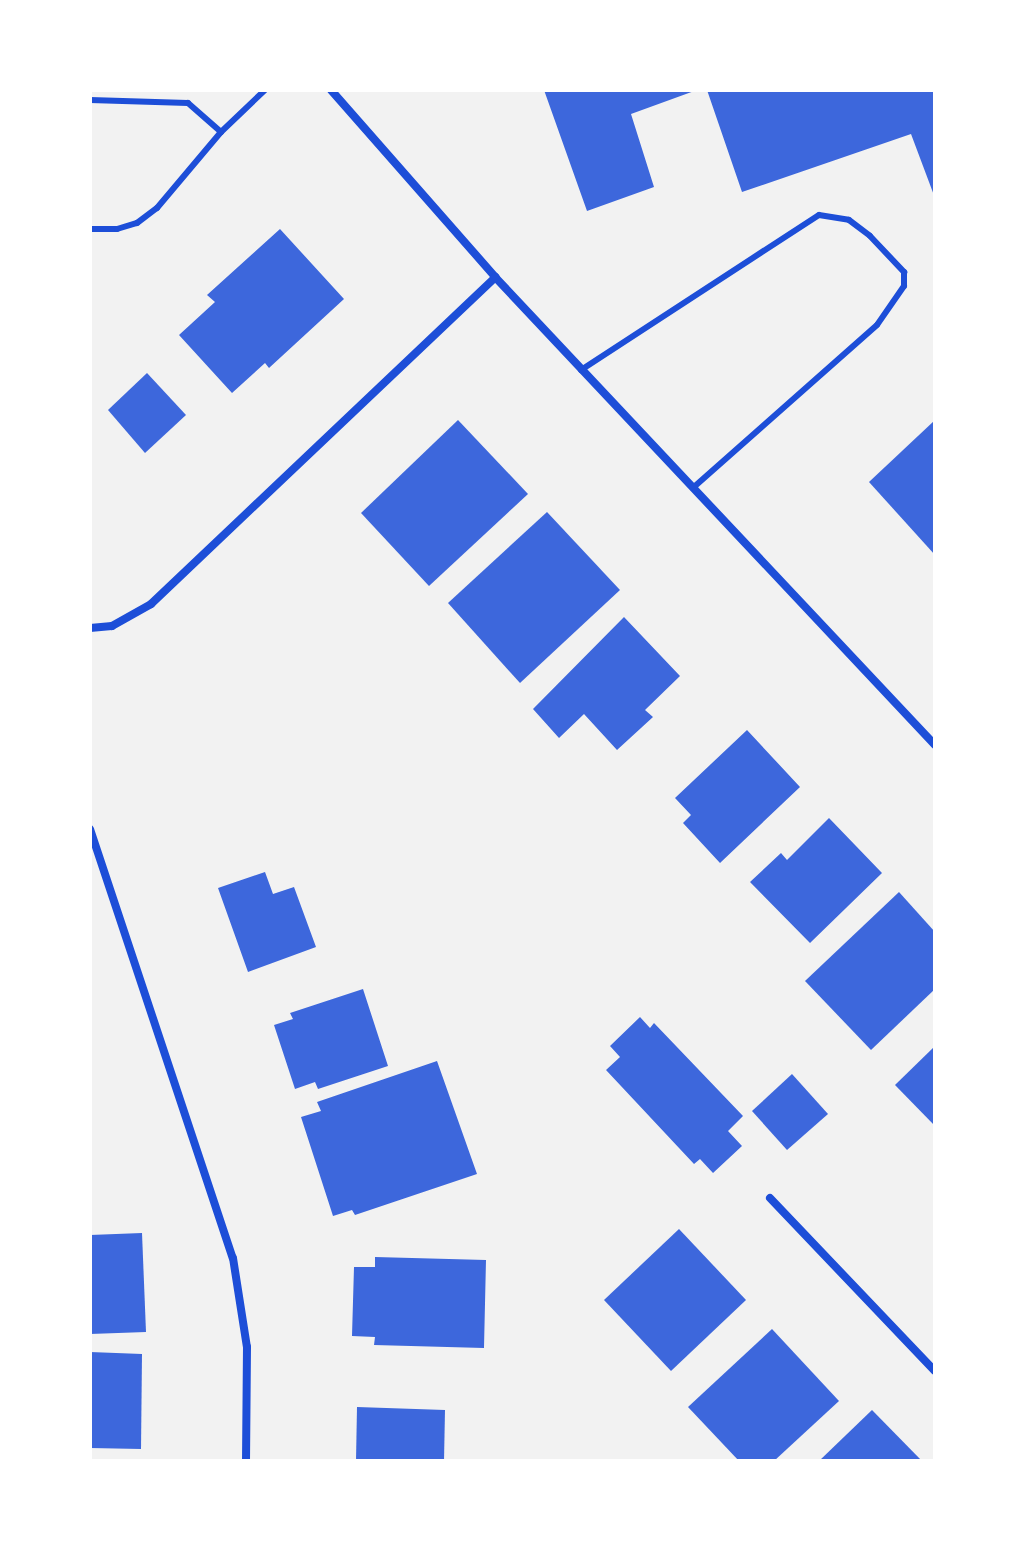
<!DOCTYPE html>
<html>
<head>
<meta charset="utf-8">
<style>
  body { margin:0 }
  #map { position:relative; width:1025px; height:1551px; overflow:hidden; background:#f2f2f2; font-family:"Asap Condensed",sans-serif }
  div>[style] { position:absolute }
  .building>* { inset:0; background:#3d67dc }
  .service>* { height:6px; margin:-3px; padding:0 3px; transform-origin:3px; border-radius:3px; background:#1d4ed8 }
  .minor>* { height:8px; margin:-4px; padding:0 4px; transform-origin:4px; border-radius:4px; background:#1d4ed8 }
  span { translate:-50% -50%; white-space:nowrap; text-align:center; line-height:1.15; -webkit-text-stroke:7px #fff; paint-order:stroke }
  .frame { position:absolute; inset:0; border:92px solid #fff; pointer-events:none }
</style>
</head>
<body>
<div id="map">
  <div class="building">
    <i style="clip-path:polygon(544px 90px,697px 90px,631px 114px,654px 187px,587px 211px)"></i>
    <i style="clip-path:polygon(707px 90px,935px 90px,935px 198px,911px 134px,742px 192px)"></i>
    <i style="clip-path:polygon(280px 229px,344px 299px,269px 368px,265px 363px,232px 393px,179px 335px,215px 302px,207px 295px)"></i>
    <i style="clip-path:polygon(147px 373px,186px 415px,145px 453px,108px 410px)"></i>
    <i style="clip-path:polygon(458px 420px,528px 494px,429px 586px,361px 513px)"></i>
    <i style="clip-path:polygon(935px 420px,935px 555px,869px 482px)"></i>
    <i style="clip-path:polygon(547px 512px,620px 590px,520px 683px,448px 603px)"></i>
    <i style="clip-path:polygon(624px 617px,680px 676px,645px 710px,653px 717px,617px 750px,584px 714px,559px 738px,533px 709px)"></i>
    <i style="clip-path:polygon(747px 730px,800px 787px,720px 863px,683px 823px,691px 815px,675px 798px)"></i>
    <i style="clip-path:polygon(829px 818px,882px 873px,810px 943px,750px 882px,781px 853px,787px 860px)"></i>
    <i style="clip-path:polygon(265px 872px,273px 894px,294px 887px,316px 947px,248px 972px,218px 888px)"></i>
    <i style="clip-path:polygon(899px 892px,935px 932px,935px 989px,871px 1050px,805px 981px)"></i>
    <i style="clip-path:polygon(363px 989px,388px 1066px,318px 1089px,315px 1082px,295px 1089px,274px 1025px,293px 1019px,290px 1013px)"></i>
    <i style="clip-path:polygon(640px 1017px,650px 1028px,654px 1023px,743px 1116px,728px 1131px,742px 1146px,713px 1173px,700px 1159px,694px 1164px,606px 1070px,620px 1057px,610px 1046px)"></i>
    <i style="clip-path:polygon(935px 1046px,935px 1126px,895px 1085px)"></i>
    <i style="clip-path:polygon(437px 1061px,477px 1174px,355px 1215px,352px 1210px,333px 1216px,301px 1117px,321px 1111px,317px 1102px)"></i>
    <i style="clip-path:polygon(792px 1074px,828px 1114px,787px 1150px,752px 1111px)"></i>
    <i style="clip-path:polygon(679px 1229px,746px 1300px,671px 1371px,604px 1300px)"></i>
    <i style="clip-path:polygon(142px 1233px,146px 1332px,90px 1334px,90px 1235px)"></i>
    <i style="clip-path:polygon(375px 1257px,486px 1260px,484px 1348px,374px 1345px,375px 1337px,352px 1336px,354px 1267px,375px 1267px)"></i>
    <i style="clip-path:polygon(772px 1329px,839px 1401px,774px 1461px,739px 1461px,688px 1407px)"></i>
    <i style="clip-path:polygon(90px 1352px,142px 1354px,141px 1449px,90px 1448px)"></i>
    <i style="clip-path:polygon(357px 1407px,445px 1410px,444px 1461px,356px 1461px)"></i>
    <i style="clip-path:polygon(872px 1410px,922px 1461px,819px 1461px)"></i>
  </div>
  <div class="service">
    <i style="left:90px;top:100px;width:98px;rotate:1.8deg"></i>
    <i style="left:188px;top:103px;width:44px;rotate:41.3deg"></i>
    <i style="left:90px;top:229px;width:27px"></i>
    <i style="left:117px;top:229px;width:21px;rotate:-17deg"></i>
    <i style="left:137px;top:223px;width:25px;rotate:-37deg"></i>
    <i style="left:157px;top:208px;width:99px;rotate:-49.9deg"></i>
    <i style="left:221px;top:132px;width:61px;rotate:-43.7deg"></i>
    <i style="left:581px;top:370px;width:284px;rotate:-33.1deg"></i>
    <i style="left:819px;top:215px;width:30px;rotate:9deg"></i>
    <i style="left:849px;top:220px;width:26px;rotate:37deg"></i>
    <i style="left:870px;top:236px;width:50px;rotate:46.6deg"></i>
    <i style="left:904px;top:272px;width:14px;rotate:90deg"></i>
    <i style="left:904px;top:286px;width:47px;rotate:124.7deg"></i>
    <i style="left:877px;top:325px;width:246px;rotate:138.5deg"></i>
  </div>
  <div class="minor">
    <i style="left:331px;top:90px;width:249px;rotate:48.7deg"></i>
    <i style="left:495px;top:277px;width:642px;rotate:46.77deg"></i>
    <i style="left:90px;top:628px;width:22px;rotate:-5deg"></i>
    <i style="left:112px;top:626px;width:45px;rotate:-29.4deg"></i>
    <i style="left:151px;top:604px;width:475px;rotate:-43.5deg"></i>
    <i style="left:90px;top:829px;width:452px;rotate:71.6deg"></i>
    <i style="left:233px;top:1258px;width:90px;rotate:81.1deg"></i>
    <i style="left:247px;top:1347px;width:114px;rotate:90.5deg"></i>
    <i style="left:770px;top:1198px;width:239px;rotate:46.4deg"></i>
  </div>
  <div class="frame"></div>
</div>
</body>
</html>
